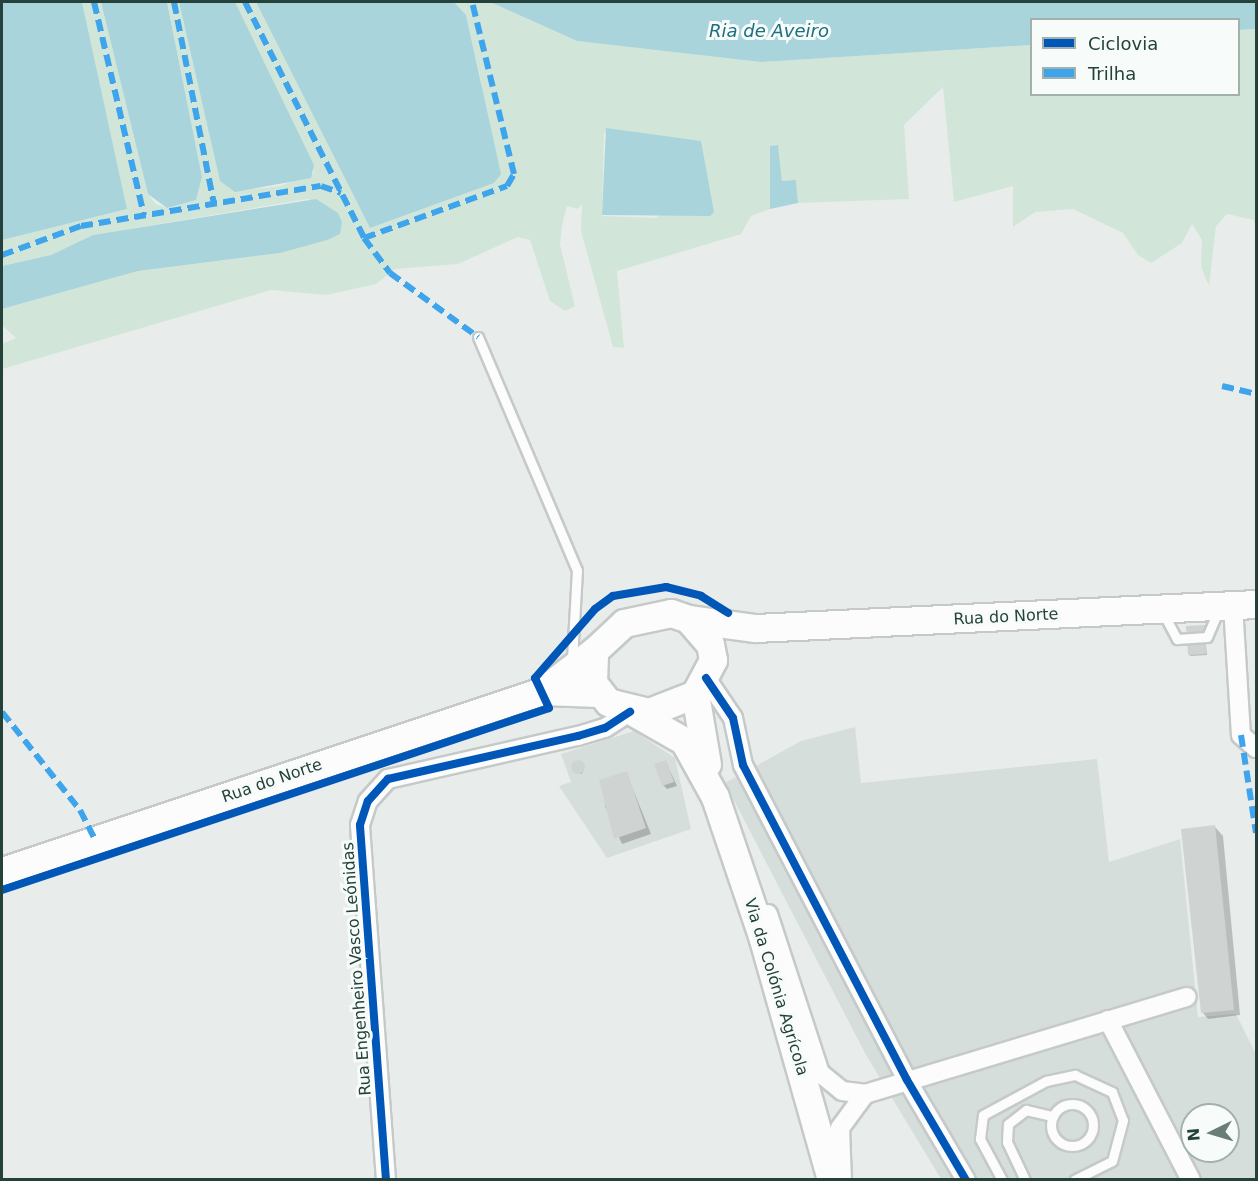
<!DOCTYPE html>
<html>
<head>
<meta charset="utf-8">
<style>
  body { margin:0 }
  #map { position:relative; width:1258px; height:1181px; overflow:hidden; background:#e8edeb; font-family:"DejaVu Sans",sans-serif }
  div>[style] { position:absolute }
  .built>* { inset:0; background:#d6dedb }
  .green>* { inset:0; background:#d1e6d8 }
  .water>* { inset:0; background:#a9d4db }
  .shadow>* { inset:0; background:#0003 }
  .building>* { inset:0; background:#cfd4d2 }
  .round { border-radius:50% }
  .roads { filter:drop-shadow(2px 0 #c5cac8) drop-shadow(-2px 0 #c5cac8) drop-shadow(0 2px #c5cac8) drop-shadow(0 -2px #c5cac8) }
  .lane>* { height:9px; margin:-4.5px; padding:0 4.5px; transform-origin:4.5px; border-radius:4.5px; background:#fcfcfc }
  .lane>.ring { margin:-4.5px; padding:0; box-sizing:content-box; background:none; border:9px solid #fcfcfc; border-radius:50% }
  .street>* { height:18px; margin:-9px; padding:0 9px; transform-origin:9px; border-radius:9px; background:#fcfcfc }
  .secondary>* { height:27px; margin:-13.5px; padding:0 13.5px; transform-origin:13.5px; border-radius:13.5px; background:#fcfcfc }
  .quiet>* { height:6px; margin-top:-3px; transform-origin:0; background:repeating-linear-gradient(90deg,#3ea4ec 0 12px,transparent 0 18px) }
  .cycleway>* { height:8px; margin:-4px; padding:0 4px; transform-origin:4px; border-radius:4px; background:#0057b8 }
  span { translate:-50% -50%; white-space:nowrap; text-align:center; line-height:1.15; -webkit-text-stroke:6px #f7fbf9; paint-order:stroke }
  .street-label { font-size:16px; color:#24423a }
  .water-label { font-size:18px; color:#1c6f80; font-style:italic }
  .frame { position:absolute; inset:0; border:3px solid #24423a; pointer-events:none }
  .legend { position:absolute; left:1030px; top:18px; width:210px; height:78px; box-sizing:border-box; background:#f7fbf9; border:2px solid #a3b1ad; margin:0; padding:8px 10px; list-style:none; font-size:18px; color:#24423a }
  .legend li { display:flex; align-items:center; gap:12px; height:30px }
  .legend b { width:30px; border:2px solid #a3b1ad }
  .north { position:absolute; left:1180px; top:1103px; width:60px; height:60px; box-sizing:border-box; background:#f7fbf9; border:2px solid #a3b1ad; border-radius:50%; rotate:265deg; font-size:16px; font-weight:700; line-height:24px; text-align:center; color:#24423a }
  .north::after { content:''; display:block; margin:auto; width:21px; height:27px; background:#697e78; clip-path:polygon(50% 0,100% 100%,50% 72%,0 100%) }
</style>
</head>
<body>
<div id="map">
  <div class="built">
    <i style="clip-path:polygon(evenodd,855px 727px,861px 783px,1097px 759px,1109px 862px,1180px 839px,1198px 1017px,1236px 1014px,1256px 1054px,1256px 1179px,941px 1179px,866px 1055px,725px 783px,801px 741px,855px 727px,1192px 1115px,1228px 1115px,1228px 1151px,1192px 1151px,1192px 1115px)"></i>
    <i style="clip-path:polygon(634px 731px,675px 758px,691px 829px,607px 858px,559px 786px,571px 782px,561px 754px)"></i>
  </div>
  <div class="green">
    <i style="clip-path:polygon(evenodd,82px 2px,101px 2px,148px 194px,156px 204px,167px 208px,196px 200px,202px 177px,167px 2px,179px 2px,220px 181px,235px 191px,280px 186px,314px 173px,235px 2px,256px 2px,370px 228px,494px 183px,481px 81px,466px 15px,454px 2px,490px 2px,577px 41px,761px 62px,1031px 45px,1032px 94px,1238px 94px,1239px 30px,1256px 29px,1256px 229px,1254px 220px,1227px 214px,1216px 226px,1209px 286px,1201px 267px,1202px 240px,1192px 224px,1182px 243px,1151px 263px,1138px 255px,1123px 233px,1073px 209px,1035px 212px,1013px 227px,1013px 186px,954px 202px,943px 87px,904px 125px,909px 199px,798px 203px,796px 181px,782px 182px,778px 145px,770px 146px,770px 209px,751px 216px,741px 234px,617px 271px,624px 348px,613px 347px,581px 231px,582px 204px,577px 209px,567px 206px,562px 225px,560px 245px,575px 306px,565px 311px,550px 301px,530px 240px,518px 237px,458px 264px,395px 269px,376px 284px,326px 295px,271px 290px,2px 369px,2px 344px,16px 338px,2px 325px,2px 309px,138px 271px,280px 253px,340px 233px,338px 213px,308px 199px,93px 235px,51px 255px,2px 266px,2px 240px,127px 209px,82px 2px,604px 133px,701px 141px,657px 218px,602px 216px,604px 133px)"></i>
  </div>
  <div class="water">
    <i style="clip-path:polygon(2px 2px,82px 2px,127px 209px,2px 240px)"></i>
    <i style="clip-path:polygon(101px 2px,167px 2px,202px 177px,196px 200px,167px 208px,148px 194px)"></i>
    <i style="clip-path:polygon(179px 2px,235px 2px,314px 165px,311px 178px,235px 192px,220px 181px)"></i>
    <i style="clip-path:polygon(256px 2px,454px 2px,466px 15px,501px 174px,494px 183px,370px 228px)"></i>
    <i style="clip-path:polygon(490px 2px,1256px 2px,1256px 29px,1239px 30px,1238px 20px,1032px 20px,1031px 45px,761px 62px,577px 41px)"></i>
    <i style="clip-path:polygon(606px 128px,701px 141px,714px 212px,710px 216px,602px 215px)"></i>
    <i style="clip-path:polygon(778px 145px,782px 181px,796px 180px,798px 203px,770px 209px,770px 146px)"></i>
    <i style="clip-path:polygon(316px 199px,338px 213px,342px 222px,340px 234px,327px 240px,280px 253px,138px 271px,2px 309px,2px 266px,51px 255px,93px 235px)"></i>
  </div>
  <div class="shadow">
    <i style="clip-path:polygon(1204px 627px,1207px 655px,1191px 656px,1189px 655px)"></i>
    <i style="clip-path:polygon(666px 762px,677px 786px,667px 789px,663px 785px)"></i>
    <i style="clip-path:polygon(574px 763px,584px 765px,582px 774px,573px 771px)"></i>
    <i style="clip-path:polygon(626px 772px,651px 834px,622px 844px,605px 806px)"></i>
    <i style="clip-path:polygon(1215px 827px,1223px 836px,1240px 1015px,1208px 1019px,1202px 1012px)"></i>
  </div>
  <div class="building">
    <i style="clip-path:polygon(1205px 625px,1206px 654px,1188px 655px,1186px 626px)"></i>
    <i class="round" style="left:571px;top:760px;width:14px;height:14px"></i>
    <i style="clip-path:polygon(666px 760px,674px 782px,662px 786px,654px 764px)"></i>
    <i style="clip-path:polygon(627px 771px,646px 828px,614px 839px,599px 780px)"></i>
    <i style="clip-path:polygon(1215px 825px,1234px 1010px,1201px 1013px,1181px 829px)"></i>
  </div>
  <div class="roads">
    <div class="lane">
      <i style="left:478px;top:337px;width:253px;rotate:67deg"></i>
      <i style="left:577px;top:570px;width:90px;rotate:93.2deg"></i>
      <i style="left:1162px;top:611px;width:32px;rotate:62deg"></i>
      <i style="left:1177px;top:639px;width:30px;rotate:-4deg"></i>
      <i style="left:1207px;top:637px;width:30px;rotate:-67deg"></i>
      <i class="ring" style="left:1051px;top:1104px;width:33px;height:33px"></i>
      <i style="left:1002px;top:1180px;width:47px;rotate:-118.2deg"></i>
      <i style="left:980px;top:1139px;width:24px;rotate:-83deg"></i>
      <i style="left:983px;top:1115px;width:72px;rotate:-28.4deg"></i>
      <i style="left:1046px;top:1081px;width:30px;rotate:-12deg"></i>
      <i style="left:1075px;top:1075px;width:41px;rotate:24.7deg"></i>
      <i style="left:1112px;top:1092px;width:30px;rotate:69deg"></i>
      <i style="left:1123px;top:1120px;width:42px;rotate:105deg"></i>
      <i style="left:1112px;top:1161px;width:42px;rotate:153.4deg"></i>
      <i style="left:1025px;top:1180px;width:42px;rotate:-115.3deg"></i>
      <i style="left:1007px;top:1142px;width:18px;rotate:-87deg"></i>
      <i style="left:1008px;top:1124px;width:23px;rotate:-38deg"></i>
      <i style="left:1026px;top:1110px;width:28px;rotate:13deg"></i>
    </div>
    <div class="street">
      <i style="left:1233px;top:605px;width:130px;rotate:86.5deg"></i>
      <i style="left:1241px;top:735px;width:20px;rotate:41deg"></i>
      <i style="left:706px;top:678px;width:48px;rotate:56deg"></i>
      <i style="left:733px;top:718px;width:48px;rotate:78deg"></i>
      <i style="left:743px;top:765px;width:355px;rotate:62.5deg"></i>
      <i style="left:907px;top:1080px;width:116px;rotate:59.5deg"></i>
      <i style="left:768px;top:914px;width:167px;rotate:71.9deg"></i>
      <i style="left:820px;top:1073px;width:28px;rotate:39deg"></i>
      <i style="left:842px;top:1091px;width:23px;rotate:7deg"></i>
      <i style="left:1108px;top:1020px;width:180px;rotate:62.6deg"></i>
      <i style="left:386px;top:1180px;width:356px;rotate:-94.2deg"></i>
      <i style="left:360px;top:825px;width:25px;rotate:-72deg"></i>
      <i style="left:368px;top:801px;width:30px;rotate:-48deg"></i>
      <i style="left:388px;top:779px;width:195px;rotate:-12.8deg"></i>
      <i style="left:578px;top:736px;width:28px;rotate:-17deg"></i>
      <i style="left:605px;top:728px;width:30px;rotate:-33deg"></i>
      <i style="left:842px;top:1180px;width:52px;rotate:-92.2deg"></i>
      <i style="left:840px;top:1128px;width:42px;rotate:-53.7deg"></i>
      <i style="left:865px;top:1094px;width:336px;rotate:-16.8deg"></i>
    </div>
    <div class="secondary">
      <i style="left:671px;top:613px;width:18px;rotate:19deg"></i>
      <i style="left:688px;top:619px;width:33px;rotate:49deg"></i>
      <i style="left:710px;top:644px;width:16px;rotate:79deg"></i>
      <i style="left:713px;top:660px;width:38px;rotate:118deg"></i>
      <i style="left:695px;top:694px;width:49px;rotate:158.6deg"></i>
      <i style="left:649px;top:712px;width:42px;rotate:-166.3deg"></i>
      <i style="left:608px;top:702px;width:24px;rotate:-128deg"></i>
      <i style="left:593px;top:683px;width:32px;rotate:-88deg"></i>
      <i style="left:594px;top:651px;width:41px;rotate:-43deg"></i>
      <i style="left:624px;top:623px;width:48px;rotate:-12deg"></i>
      <i style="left:688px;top:619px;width:68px;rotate:7.7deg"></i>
      <i style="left:755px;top:628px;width:502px;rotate:-2.74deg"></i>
      <i style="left:542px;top:691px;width:57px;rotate:2deg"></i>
      <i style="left:695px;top:694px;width:71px;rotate:80.3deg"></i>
      <i style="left:635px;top:713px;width:56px;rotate:29.7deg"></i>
      <i style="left:684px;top:741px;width:64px;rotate:61deg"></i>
      <i style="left:715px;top:797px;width:150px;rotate:71.3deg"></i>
      <i style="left:763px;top:939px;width:250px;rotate:74.2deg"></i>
      <i style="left:2px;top:871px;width:569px;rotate:-18.43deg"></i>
      <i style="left:542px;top:691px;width:66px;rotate:-37.6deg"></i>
    </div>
  </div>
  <div class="quiet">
    <i style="left:94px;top:2px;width:219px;rotate:76.8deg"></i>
    <i style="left:174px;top:2px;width:206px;rotate:78.8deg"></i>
    <i style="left:245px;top:2px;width:264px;rotate:63.2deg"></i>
    <i style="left:364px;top:238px;width:44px;rotate:53.4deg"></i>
    <i style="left:390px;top:273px;width:109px;rotate:36deg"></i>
    <i style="left:364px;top:238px;width:152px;rotate:-20deg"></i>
    <i style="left:507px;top:186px;width:14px;rotate:-60deg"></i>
    <i style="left:514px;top:174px;width:177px;rotate:-103.7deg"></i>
    <i style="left:2px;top:255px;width:84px;rotate:-20.2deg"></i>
    <i style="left:81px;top:226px;width:243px;rotate:-9.5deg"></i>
    <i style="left:321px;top:186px;width:21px;rotate:19deg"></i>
    <i style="left:1222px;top:386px;width:35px;rotate:13deg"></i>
    <i style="left:2px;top:712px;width:125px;rotate:51.5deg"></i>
    <i style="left:80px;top:810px;width:34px;rotate:63deg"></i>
    <i style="left:1241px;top:735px;width:99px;rotate:81.3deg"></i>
  </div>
  <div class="cycleway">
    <i style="left:706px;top:678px;width:48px;rotate:56deg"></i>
    <i style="left:733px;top:718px;width:48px;rotate:78deg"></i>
    <i style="left:743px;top:765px;width:355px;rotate:62.5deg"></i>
    <i style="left:907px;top:1080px;width:116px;rotate:59.5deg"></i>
    <i style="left:2px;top:890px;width:576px;rotate:-18.4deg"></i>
    <i style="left:549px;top:708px;width:33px;rotate:-115deg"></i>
    <i style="left:535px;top:678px;width:91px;rotate:-49deg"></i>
    <i style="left:595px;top:609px;width:22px;rotate:-36deg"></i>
    <i style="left:613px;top:596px;width:54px;rotate:-9.6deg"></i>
    <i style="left:666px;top:587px;width:36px;rotate:14deg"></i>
    <i style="left:701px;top:596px;width:32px;rotate:32deg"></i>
    <i style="left:386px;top:1180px;width:356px;rotate:-94.2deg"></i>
    <i style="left:360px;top:825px;width:25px;rotate:-72deg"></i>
    <i style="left:368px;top:801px;width:30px;rotate:-48deg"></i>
    <i style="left:388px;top:779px;width:195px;rotate:-12.8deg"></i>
    <i style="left:578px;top:736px;width:28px;rotate:-17deg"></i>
    <i style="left:605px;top:728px;width:30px;rotate:-33deg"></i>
  </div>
  <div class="street-label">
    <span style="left:1006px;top:617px;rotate:-3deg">Rua do Norte</span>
    <span style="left:272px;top:781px;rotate:-19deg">Rua do Norte</span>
    <span style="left:357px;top:969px;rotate:-94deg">Rua Engenheiro Vasco Leónidas</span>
    <span style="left:776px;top:987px;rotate:73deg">Via da Colónia Agrícola</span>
  </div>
  <div class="water-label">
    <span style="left:769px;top:31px">Ria de Aveiro</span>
  </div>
  <div class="frame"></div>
  <ul class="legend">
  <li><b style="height:8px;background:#0057b8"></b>Ciclovia</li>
  <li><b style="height:8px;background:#3ea4ec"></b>Trilha</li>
  </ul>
  <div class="north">N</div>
</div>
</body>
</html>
